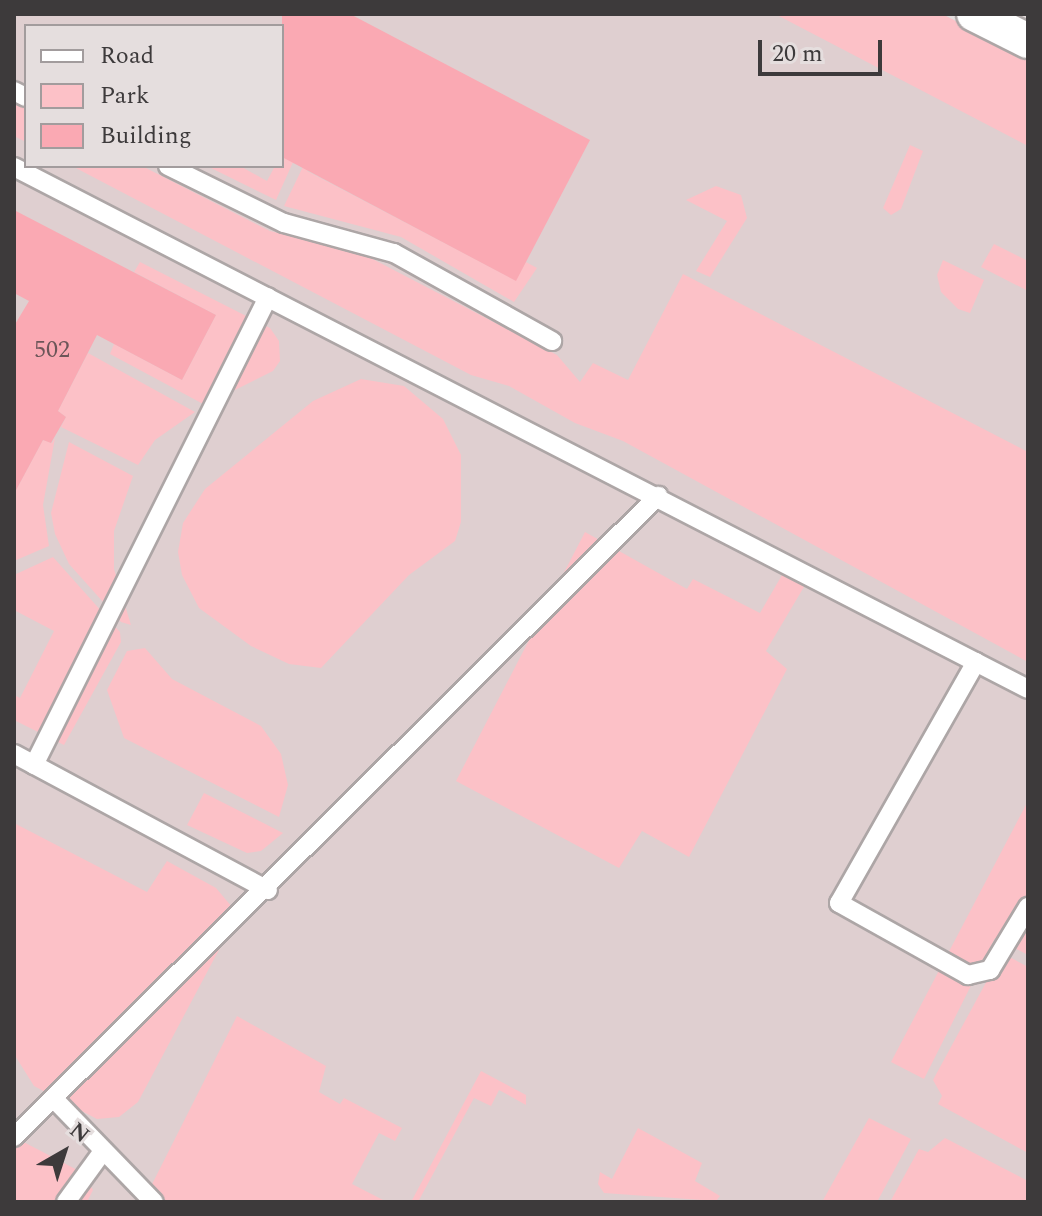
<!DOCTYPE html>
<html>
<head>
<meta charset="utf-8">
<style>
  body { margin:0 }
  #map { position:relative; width:1042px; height:1216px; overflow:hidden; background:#e5dede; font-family:Spectral,serif }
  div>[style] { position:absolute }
  .built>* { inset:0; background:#dfcfd0 }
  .green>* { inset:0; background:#fcc1c7 }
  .building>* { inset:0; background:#faa9b3 }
  .roads { filter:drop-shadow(2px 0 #ada6a6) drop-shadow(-2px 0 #ada6a6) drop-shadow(0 2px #ada6a6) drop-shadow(0 -2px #ada6a6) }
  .lane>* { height:18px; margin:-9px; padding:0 9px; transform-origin:9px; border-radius:9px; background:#fff }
  .street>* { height:34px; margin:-17px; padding:0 17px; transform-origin:17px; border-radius:17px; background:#fff }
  span { translate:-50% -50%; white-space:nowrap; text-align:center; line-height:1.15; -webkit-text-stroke:7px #e5dede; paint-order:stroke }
  .number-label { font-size:24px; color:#6c5659 }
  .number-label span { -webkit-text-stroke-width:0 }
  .frame { position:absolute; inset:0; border:16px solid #3d3a3b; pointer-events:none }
  .legend { position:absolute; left:24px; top:24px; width:260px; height:144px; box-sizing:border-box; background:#e5dede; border:2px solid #a29c9d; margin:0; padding:10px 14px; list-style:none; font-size:24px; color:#3d3a3b }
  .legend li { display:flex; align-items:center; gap:16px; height:40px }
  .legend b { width:40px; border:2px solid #a29c9d }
  .north { position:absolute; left:24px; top:1112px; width:80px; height:80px; -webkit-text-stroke:6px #e5dede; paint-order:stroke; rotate:39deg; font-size:22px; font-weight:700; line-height:32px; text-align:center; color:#3d3a3b }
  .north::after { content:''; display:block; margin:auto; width:28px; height:36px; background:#3d3a3b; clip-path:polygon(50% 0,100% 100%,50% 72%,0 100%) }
  .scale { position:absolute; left:758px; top:40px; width:124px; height:36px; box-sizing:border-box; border:4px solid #3d3a3b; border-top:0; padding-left:10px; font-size:24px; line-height:28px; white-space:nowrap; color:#3d3a3b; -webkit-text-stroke:6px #e5dede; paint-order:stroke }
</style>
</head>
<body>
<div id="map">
  <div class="built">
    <i style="clip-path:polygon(evenodd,14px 14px,942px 14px,1028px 58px,1028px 1202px,14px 1202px,14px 14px,26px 26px,282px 26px,282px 166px,26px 166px,26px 26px)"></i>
  </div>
  <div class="green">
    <i style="clip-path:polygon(775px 14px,942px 14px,1028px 58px,1028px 146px)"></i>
    <i style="clip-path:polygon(14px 101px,26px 107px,26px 142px,14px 136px)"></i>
    <i style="clip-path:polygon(303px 140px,276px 200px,207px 166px,240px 166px,267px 181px,275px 166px,282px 166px,282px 154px)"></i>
    <i style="clip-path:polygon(910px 145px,923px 151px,901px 209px,891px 215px,883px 208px)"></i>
    <i style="clip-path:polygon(313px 146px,307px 171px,515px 280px,526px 262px,537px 268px,514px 302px,401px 237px,284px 206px)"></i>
    <i style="clip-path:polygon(72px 166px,142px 166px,270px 231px,363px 254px,557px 355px,580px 382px,593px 363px,628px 380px,683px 274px,1028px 452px,1028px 662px,623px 441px,575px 423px,509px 386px,471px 375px)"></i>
    <i style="clip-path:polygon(716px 186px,741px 195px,747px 218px,710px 277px,696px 271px,727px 221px,686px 200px)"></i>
    <i style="clip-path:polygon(994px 244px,1028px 261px,1028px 291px,981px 267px)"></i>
    <i style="clip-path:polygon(943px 260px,984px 280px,970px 313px,958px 309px,941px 292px,937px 275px)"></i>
    <i style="clip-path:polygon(140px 262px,270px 328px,279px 341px,280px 361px,273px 371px,205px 405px,110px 354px,114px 344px,182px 380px,216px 315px,134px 272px)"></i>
    <i style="clip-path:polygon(88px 353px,195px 412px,155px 440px,138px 465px,61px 427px,66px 417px,58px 411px)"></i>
    <i style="clip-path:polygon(361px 379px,404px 386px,443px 419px,461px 455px,461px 522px,455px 541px,409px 575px,321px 668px,289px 664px,251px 646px,199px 608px,182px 575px,178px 552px,183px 523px,205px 489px,313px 401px)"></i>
    <i style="clip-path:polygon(55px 438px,43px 505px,49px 546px,14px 561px,14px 494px,43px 440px,52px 443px)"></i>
    <i style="clip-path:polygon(69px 442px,133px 476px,114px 531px,114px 569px,131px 625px,121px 622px,69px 564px,55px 534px,51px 513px)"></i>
    <i style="clip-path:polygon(585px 532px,687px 589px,693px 579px,760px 613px,789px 563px,811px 575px,766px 651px,787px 669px,689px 857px,642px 831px,619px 868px,456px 781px)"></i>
    <i style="clip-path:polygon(53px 557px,120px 632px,121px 642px,64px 745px,14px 720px,14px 695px,20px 698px,54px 631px,14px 610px,14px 575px)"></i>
    <i style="clip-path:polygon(145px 648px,172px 679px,261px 726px,281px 754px,288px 785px,279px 817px,124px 738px,107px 690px,127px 651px)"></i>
    <i style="clip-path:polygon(204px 793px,283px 833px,261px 851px,247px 853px,187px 825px)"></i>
    <i style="clip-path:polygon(1028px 801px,1028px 955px,995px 938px,924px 1079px,891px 1062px)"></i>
    <i style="clip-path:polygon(14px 823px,147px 892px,167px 861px,216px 888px,238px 914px,138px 1102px,119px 1117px,97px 1119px,34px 1086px,14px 1054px)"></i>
    <i style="clip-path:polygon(1002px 953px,1028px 967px,1028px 1153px,938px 1104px,942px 1096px,933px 1080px)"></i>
    <i style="clip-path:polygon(237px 1016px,326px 1066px,319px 1092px,340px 1104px,344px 1098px,402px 1128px,395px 1141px,379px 1133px,352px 1184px,387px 1202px,143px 1202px)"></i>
    <i style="clip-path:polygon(481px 1071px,526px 1095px,526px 1105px,499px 1090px,491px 1106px,474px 1098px,418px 1202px,411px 1202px)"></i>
    <i style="clip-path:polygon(869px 1118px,911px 1139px,877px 1202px,822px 1202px)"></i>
    <i style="clip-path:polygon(638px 1128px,702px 1163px,695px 1181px,720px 1196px,716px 1201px,604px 1193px,598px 1184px,600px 1172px,612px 1179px)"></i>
    <i style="clip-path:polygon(14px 1137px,83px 1173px,93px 1190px,87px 1202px,14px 1202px)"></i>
    <i style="clip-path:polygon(945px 1138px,1028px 1181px,1028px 1202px,890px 1202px,919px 1149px,928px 1152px)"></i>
  </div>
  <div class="building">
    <i style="clip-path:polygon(282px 14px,350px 14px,590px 140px,516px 281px,282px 157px)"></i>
    <i style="clip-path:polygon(14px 210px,216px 315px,182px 380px,97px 335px,58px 411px,66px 417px,51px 443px,43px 440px,14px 494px,14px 326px,29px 301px,14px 293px)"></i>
  </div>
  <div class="roads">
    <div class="lane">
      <i style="left:14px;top:91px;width:13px;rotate:27deg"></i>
      <i style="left:168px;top:166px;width:129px;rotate:26.2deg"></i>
      <i style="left:284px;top:223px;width:114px;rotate:15.3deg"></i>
      <i style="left:394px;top:253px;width:181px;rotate:29.1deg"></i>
      <i style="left:14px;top:167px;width:1140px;rotate:27.24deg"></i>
      <i style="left:976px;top:662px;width:277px;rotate:119.6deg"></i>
      <i style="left:839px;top:903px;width:148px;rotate:29.2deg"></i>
      <i style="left:968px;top:975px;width:23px;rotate:-13deg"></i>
      <i style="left:990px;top:970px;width:74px;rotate:-58.9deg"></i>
      <i style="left:14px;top:754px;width:288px;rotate:28.2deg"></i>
      <i style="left:34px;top:765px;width:523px;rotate:-63.43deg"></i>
      <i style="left:55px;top:1100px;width:142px;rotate:45.9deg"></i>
      <i style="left:14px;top:1137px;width:909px;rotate:-44.87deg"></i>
      <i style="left:66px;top:1202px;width:63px;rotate:-54deg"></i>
    </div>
    <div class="street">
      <i style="left:974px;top:14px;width:60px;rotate:26.6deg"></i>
    </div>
  </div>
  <div class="number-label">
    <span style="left:52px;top:351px">502</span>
  </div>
  <div class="frame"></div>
  <ul class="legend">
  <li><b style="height:10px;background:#fff"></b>Road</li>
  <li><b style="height:22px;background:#fcc1c7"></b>Park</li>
  <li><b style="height:22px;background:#faa9b3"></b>Building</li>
  </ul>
  <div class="north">N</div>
  <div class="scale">20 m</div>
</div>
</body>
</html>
